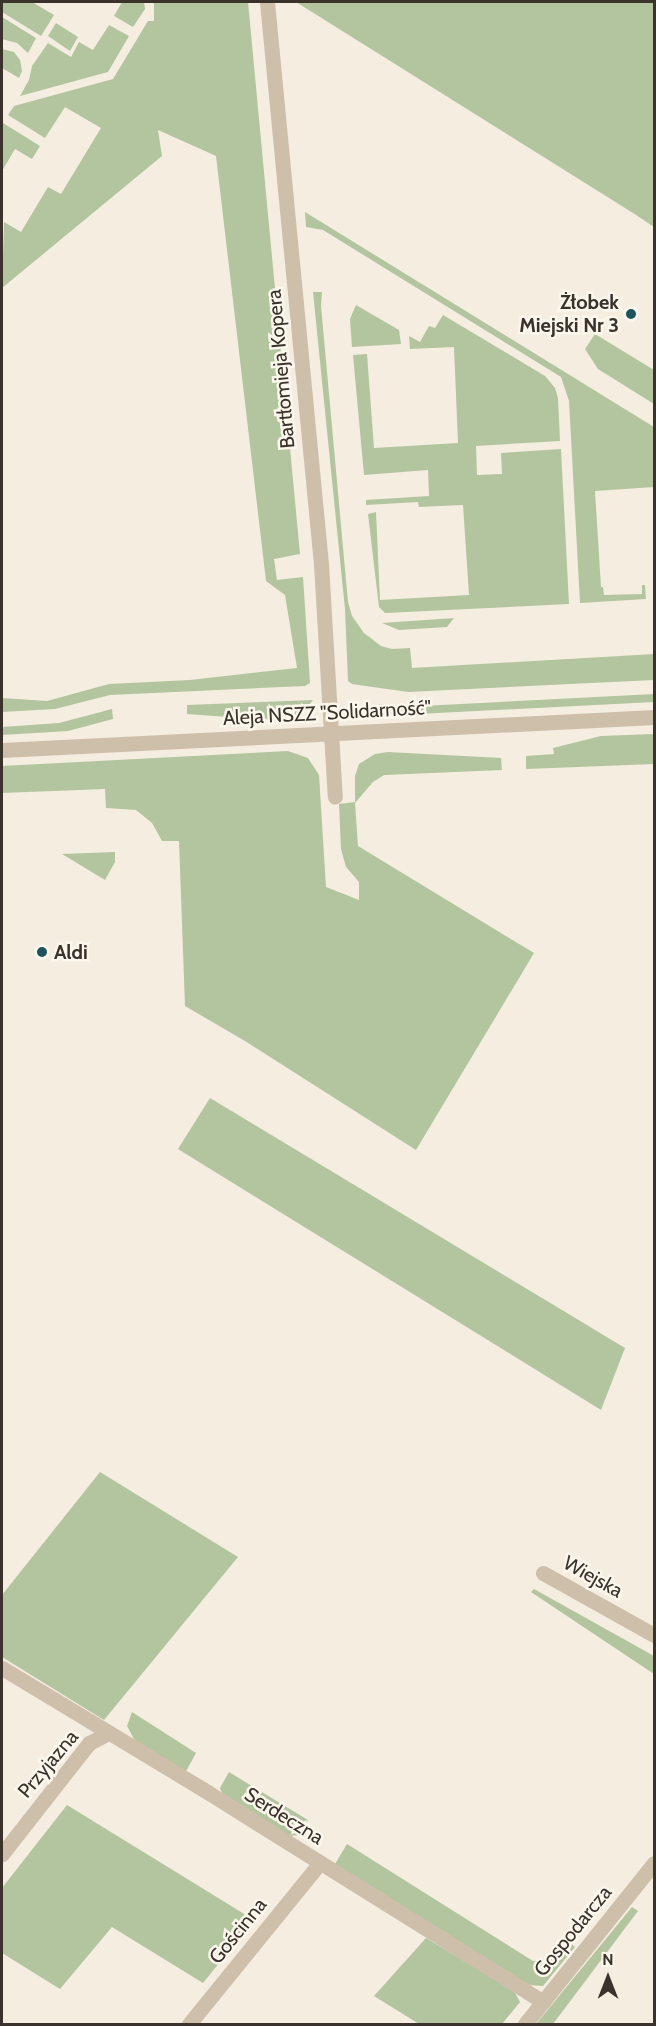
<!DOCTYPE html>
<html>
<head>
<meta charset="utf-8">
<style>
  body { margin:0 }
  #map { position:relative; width:656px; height:2026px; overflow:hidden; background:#f4ede0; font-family:Cabin,sans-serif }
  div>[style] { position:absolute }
  .green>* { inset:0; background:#b3c59f }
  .minor>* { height:15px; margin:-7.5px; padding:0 7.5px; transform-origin:7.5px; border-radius:7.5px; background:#cebfab }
  .dots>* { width:16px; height:16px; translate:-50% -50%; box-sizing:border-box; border:3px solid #fbf7ed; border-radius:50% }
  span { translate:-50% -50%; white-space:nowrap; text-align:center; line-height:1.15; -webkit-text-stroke:5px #fbf7ed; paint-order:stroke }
  .poi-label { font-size:20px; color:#3b322b; font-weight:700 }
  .right { translate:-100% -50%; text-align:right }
  .left { translate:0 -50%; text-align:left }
  .street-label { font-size:20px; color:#3b322b }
  .frame { position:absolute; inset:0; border:3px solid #3b322b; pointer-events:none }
  .north { position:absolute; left:578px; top:1948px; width:60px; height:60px; -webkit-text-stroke:4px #fbf7ed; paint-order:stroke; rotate:0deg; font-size:16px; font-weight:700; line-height:24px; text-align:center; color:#3b322b }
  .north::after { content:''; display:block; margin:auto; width:21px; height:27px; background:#3b322b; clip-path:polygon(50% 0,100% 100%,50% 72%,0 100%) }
</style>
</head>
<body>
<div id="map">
  <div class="green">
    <i style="clip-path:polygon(2px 2px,32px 2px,54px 15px,41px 36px,2px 12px)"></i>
    <i style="clip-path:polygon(122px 2px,144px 2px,145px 9px,133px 27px,114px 16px)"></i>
    <i style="clip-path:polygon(154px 2px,248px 2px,300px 554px,274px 559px,277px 580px,303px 577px,310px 683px,305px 686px,110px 695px,55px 709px,2px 712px,2px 698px,47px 701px,109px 684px,190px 680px,297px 668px,285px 595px,266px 581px,216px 156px,158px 130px,162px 156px,2px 288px,4px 222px,21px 232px,48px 187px,61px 194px,101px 128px,65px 107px,45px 138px,8px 115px,14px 106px,113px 79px,148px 21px,154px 21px)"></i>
    <i style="clip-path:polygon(296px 2px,654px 2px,654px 227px,633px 213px)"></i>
    <i style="clip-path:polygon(2px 17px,36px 38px,28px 53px,17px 43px,2px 39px)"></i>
    <i style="clip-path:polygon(56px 23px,78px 37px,70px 51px,48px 36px)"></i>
    <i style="clip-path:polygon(109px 25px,129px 36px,108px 72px,20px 96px,29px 80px,32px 66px,48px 43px,71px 57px,79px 42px,93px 50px)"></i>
    <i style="clip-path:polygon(2px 49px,14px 52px,20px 60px,22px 71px,19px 78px,2px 68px)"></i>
    <i style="clip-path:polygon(3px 123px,40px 146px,32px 159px,15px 149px,2px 171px)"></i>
    <i style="clip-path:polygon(305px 212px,654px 427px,654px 487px,595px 491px,601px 587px,603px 587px,604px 595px,642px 594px,642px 585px,645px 585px,646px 599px,580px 603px,569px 401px,561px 377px,323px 230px,306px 227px)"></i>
    <i style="clip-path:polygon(313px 292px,322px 292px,321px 306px,348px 602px,352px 616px,364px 633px,381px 646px,392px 649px,410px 648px,412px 668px,654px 654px,654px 680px,408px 692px,352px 684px,348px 681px,345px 609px)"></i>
    <i style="clip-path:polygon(356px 305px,399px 330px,401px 344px,352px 347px,350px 319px)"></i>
    <i style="clip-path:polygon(443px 315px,545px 376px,555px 388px,558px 398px,560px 441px,476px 446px,477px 475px,502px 474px,501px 453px,561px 449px,569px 604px,385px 613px,379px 607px,368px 514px,376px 512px,380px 600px,469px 595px,463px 505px,419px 507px,418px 502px,366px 505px,366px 500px,429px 496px,428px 470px,364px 475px,353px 355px,367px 354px,374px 448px,458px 443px,454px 347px,410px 349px,409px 336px,420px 342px,429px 326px,435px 328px)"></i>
    <i style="clip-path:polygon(595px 334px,654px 370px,654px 404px,598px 369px,585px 349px)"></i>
    <i style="clip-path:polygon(454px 618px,447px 627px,399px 630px,382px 623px)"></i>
    <i style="clip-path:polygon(654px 694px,654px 702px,380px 716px,379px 704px,402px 707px)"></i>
    <i style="clip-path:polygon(313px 700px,301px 715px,286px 721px,187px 714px,187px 705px)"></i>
    <i style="clip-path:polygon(112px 709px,113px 719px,68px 731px,2px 735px,2px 727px,59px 723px)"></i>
    <i style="clip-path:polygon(654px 734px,654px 764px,526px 769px,526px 756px,554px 754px,553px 748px,601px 736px)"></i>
    <i style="clip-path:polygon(288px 751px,308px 758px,319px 775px,326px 887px,359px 900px,359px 882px,346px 867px,341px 849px,339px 804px,355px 802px,355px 776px,359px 764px,375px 754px,388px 752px,501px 758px,502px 770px,384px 775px,373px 782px,355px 803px,358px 846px,534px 953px,416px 1150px,245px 1041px,185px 1006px,179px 841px,162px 841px,152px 823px,136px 810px,106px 808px,105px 789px,2px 793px,2px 766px)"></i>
    <i style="clip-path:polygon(115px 852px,115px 862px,105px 880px,62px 854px)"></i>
    <i style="clip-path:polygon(210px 1098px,625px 1348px,601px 1410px,178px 1149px)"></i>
    <i style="clip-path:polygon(100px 1472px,238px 1557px,104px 1720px,2px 1657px,2px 1595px)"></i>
    <i style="clip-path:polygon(534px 1589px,654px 1656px,654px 1674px,531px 1592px)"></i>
    <i style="clip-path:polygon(132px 1712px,196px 1753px,185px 1773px,135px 1741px,127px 1726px)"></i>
    <i style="clip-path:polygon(229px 1772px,308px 1820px,299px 1835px,288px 1836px,222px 1793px,220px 1788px)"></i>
    <i style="clip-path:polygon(67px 1805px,254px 1920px,203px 1983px,112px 1927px,60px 1989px,2px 1953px,2px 1888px)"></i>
    <i style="clip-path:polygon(347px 1844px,533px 1961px,547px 1959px,564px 1938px,575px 1947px,543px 1986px,526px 1985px,335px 1864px)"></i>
    <i style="clip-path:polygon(632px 1907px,638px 1911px,553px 2024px,536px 2024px)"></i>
    <i style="clip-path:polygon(426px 1938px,514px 1991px,520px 2002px,502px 2024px,419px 2024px,374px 1996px)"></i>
  </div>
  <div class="minor">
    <i style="left:267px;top:2px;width:565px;rotate:84.51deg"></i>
    <i style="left:321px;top:564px;width:233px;rotate:86.6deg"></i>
    <i style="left:2px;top:750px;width:653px;rotate:-2.9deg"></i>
    <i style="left:543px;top:1573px;width:127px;rotate:29.2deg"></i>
    <i style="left:2px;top:1668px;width:242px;rotate:31.1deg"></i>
    <i style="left:209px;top:1793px;width:394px;rotate:32deg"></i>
    <i style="left:2px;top:1854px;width:141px;rotate:-51.9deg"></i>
    <i style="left:89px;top:1743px;width:20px;rotate:-27deg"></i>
    <i style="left:189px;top:2024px;width:208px;rotate:-50.9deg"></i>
    <i style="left:525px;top:2024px;width:206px;rotate:-51.3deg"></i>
  </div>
  <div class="dots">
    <i style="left:631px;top:314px;background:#1d535f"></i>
    <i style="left:42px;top:952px;background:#1d535f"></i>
  </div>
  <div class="poi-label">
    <span class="right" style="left:619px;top:314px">Żłobek<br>Miejski Nr 3</span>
    <span class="left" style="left:54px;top:952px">Aldi</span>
  </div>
  <div class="street-label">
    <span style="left:281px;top:369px;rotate:-95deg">Bartłomieja Kopera</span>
    <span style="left:327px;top:713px;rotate:-3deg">Aleja NSZZ "Solidarność"</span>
    <span style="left:593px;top:1577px;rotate:29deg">Wiejska</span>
    <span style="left:48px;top:1764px;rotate:-50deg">Przyjazna</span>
    <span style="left:284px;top:1816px;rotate:32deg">Serdeczna</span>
    <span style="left:238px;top:1931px;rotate:-51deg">Gościnna</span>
    <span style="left:573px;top:1931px;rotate:-51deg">Gospodarcza</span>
  </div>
  <div class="frame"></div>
  <div class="north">N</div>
</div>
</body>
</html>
